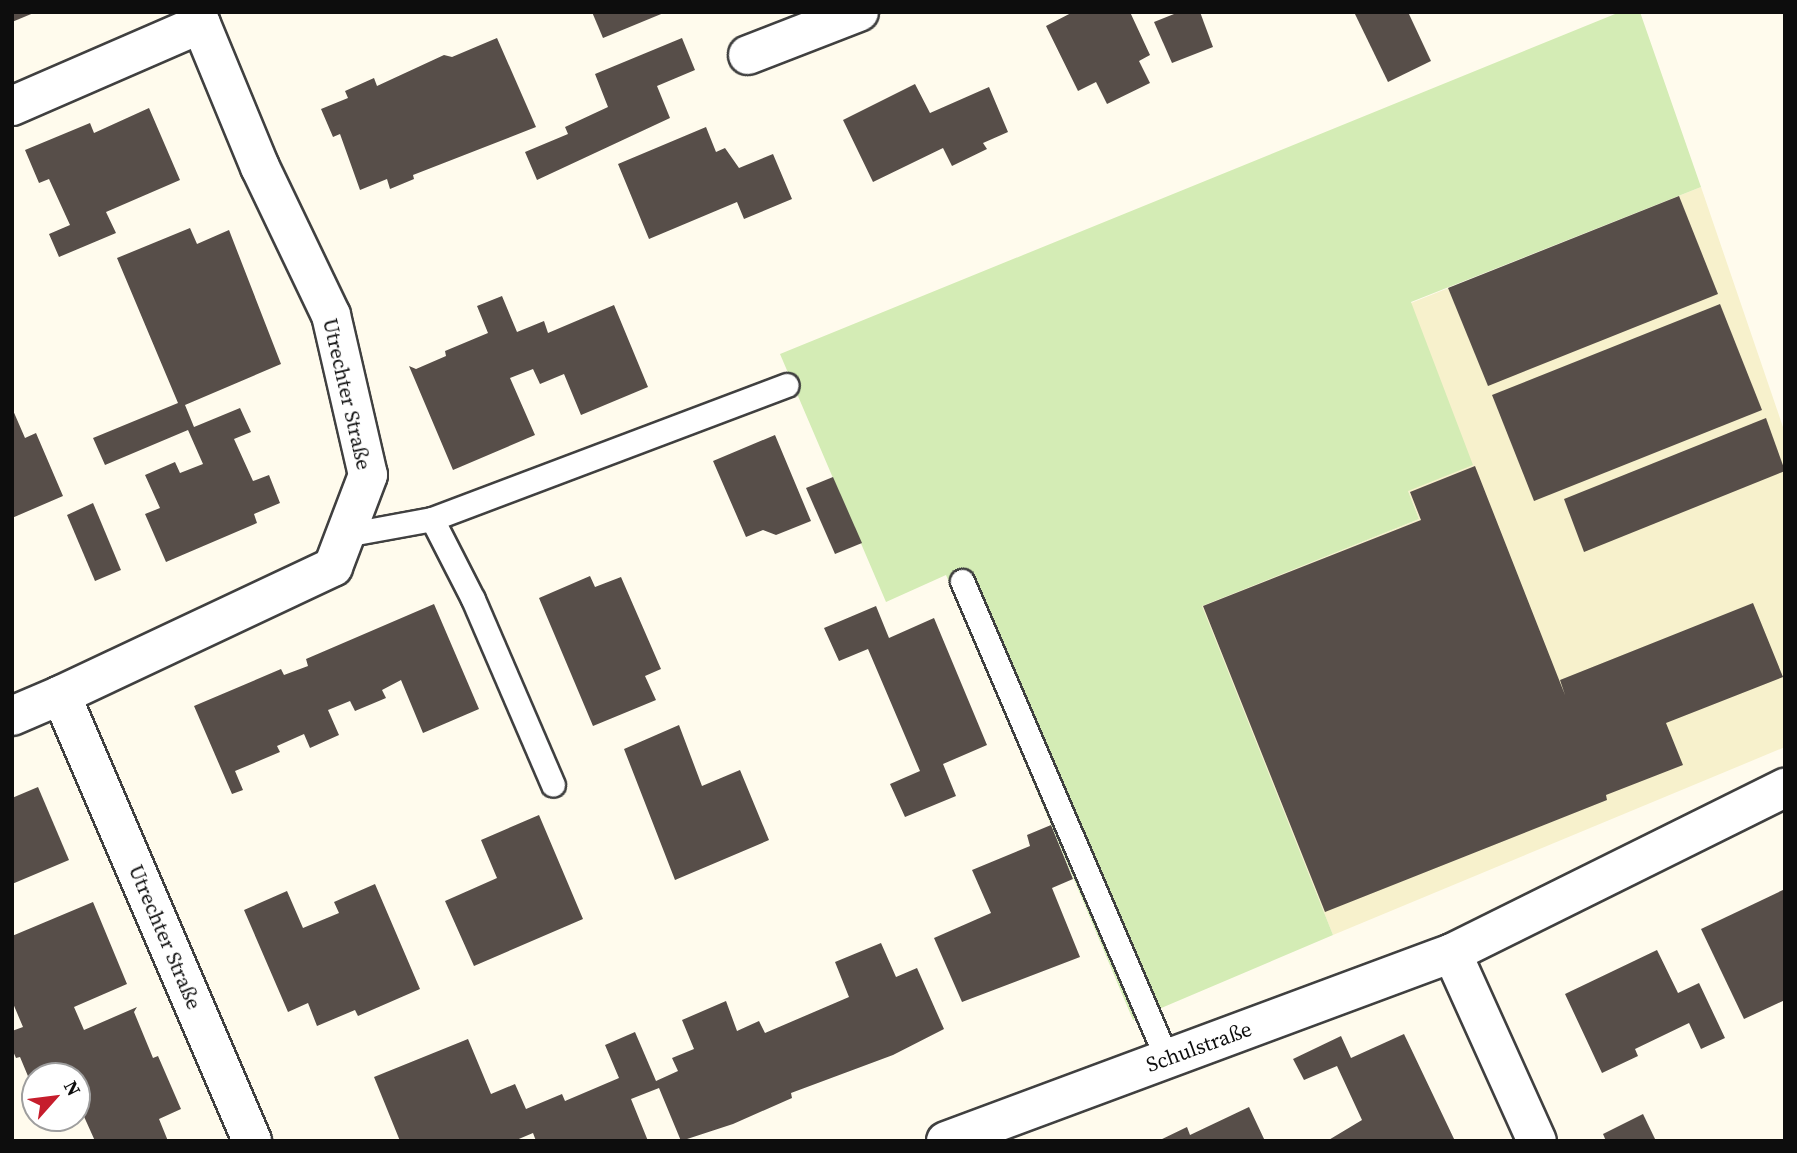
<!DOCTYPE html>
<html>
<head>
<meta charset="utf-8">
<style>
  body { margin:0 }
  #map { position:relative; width:1797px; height:1153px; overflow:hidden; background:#fffbed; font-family:"Source Serif 4",serif }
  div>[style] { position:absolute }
  .farmland>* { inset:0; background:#f7f1cc }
  .green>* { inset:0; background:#d4ecb5 }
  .building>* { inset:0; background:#574e49 }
  .roads { filter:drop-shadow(2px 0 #404040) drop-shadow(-2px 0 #404040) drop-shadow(0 2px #404040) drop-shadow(0 -2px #404040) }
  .lane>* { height:23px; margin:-11.5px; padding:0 11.5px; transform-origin:11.5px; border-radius:11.5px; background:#fff }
  .street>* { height:38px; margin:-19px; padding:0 19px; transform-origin:19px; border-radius:19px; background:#fff }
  span { translate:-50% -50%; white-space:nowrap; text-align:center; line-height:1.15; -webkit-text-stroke:7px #fff; paint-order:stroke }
  .street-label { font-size:21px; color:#0d0d0d }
  .frame { position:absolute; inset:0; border:14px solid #0d0d0d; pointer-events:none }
  .north { position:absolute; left:21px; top:1062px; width:70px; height:70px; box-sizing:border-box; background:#fff; border:2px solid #9e9e9e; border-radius:50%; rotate:62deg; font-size:19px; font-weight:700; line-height:28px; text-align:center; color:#0d0d0d }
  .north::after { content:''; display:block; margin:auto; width:24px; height:32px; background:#c61d2c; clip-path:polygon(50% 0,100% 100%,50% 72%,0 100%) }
</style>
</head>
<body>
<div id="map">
  <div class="farmland">
    <i style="clip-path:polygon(1701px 187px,1785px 433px,1785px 747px,1333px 935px,1202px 606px,1419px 519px,1408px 491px,1411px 303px)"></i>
  </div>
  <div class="green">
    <i style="clip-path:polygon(1620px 12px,1640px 12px,1701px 187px,1411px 302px,1473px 465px,1408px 491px,1419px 519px,1202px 606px,1333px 935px,1133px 1020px,946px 575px,886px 602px,780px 354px)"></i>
  </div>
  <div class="building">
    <i style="clip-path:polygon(12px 12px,36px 12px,12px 22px)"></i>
    <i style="clip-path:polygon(592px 12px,666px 12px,603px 38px)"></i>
    <i style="clip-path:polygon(1073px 12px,1130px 12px,1150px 55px,1139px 61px,1150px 83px,1107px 104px,1096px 82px,1078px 91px,1046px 26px)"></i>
    <i style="clip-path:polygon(1179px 12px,1200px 12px,1213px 47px,1172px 63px,1154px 22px)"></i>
    <i style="clip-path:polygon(1354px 12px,1408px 12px,1431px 61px,1388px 82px)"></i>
    <i style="clip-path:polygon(497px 38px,536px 127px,413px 175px,414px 179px,390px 189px,387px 179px,360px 190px,340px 134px,333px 137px,321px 109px,348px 98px,345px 91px,374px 78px,377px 86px,444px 55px,452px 57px)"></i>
    <i style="clip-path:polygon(682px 38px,695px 70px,657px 86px,670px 118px,537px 180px,525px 152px,568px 134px,565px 127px,608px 107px,595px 74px)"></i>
    <i style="clip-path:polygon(915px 84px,930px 113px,989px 87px,1008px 132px,983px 143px,987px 149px,952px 166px,943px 148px,873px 182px,843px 120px)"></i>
    <i style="clip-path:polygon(149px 108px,180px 180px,106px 212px,116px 233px,59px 257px,49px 234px,70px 225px,49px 179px,39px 183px,25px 150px,90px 123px,94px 133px)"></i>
    <i style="clip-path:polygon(706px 127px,716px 152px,725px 148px,739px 168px,773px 154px,792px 199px,744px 219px,737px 202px,649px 239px,618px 164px)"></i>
    <i style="clip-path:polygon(1679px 196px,1718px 294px,1488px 386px,1448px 288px)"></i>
    <i style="clip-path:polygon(190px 228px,197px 244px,229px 230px,281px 364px,185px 405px,194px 427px,240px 408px,251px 432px,234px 439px,253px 481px,269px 475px,280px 503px,254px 514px,257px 523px,166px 562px,145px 514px,160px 508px,145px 475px,175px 462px,180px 473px,203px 464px,188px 430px,105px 465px,93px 438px,178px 403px,117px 258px)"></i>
    <i style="clip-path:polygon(502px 296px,517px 332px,544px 321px,548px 333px,614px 305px,648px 387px,581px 415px,564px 374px,540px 384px,533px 369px,510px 378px,535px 435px,453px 470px,409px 366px,416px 369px,446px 356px,445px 351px,488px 333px,477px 306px)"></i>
    <i style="clip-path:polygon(1720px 304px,1762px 410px,1534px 501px,1492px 395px)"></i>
    <i style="clip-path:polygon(12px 408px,25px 438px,36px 433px,63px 496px,12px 518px)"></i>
    <i style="clip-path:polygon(1766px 418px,1785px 471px,1584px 552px,1564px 499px)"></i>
    <i style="clip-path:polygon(775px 435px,811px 521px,776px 535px,763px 530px,746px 537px,713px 461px)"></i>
    <i style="clip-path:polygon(1475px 466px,1565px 695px,1560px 680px,1753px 603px,1783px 677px,1666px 723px,1683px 765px,1606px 795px,1607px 800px,1325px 912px,1203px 606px,1421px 520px,1410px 492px)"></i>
    <i style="clip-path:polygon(833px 477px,862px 543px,835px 554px,806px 488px)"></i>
    <i style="clip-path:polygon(93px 503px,121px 570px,95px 581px,67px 515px)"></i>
    <i style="clip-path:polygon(590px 576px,595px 587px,621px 577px,661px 669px,645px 676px,656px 700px,593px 726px,539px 598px)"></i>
    <i style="clip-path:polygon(434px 604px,479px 709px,423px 733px,401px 680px,382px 690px,386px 698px,355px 711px,350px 701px,328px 710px,339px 735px,310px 748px,304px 734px,277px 746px,280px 752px,235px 771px,243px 790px,232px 794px,194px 706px,281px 669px,284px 675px,308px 666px,306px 659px)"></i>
    <i style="clip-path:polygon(876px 606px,889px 638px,934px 618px,987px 745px,943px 764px,956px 796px,905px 817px,890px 784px,920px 771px,868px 649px,839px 661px,824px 628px)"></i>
    <i style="clip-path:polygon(679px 725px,702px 786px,740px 770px,769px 840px,675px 880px,624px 749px)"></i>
    <i style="clip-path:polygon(38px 787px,69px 860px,12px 884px,12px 798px)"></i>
    <i style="clip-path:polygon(539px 815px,583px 919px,474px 966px,445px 901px,497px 878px,481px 840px)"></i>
    <i style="clip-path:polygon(1051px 825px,1073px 879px,1052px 888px,1080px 957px,962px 1002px,934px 938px,991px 913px,972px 870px,1030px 846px,1027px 835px)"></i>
    <i style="clip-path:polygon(375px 884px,420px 989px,358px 1016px,355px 1010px,317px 1026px,308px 1003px,288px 1012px,244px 910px,287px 891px,303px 928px,339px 913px,334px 902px)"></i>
    <i style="clip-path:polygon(1785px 889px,1785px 1000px,1744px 1019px,1701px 929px)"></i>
    <i style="clip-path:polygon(93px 902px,127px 984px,74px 1007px,84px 1030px,137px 1007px,134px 1012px,153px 1058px,158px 1056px,181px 1109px,159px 1119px,168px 1141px,95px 1141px,77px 1101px,77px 1076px,35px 1076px,35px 1086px,27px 1089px,25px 1083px,30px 1081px,20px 1057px,16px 1058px,12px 1049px,12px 1031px,23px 1027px,12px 1001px,12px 936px)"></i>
    <i style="clip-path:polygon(881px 943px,896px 977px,917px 968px,944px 1029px,893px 1055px,791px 1093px,792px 1098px,733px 1124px,681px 1141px,659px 1088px,631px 1099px,648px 1141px,536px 1141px,533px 1133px,514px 1141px,400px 1141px,374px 1077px,468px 1039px,491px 1094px,515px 1084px,526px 1109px,562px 1094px,565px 1101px,619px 1078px,605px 1045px,635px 1032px,656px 1081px,678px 1071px,672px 1058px,694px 1049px,682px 1020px,726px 1001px,737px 1031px,759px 1021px,765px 1033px,849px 997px,835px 962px)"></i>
    <i style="clip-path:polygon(1657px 950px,1678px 993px,1699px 983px,1725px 1038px,1701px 1049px,1689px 1023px,1635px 1049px,1638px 1056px,1602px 1073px,1565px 994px)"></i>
    <i style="clip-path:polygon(1404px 1034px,1455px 1141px,1327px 1141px,1362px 1120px,1337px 1066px,1304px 1080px,1293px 1059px,1341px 1036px,1351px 1058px)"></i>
    <i style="clip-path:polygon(1249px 1107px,1265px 1141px,1158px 1141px,1187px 1127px,1190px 1135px)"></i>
    <i style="clip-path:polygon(1643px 1114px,1656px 1141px,1606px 1141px,1603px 1134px)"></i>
  </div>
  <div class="roads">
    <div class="lane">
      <i style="left:432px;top:519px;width:90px;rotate:62.9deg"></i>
      <i style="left:473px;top:599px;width:202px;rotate:66.7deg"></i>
      <i style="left:345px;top:535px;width:88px;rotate:-10.4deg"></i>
      <i style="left:432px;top:519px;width:379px;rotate:-20.7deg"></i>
      <i style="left:962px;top:581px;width:520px;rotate:66.79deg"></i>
    </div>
    <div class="street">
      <i style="left:196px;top:12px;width:168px;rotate:67.6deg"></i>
      <i style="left:260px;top:167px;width:164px;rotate:64.4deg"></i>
      <i style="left:331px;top:315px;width:164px;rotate:77deg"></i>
      <i style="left:368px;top:475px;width:98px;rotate:110.8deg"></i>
      <i style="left:333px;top:567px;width:301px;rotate:154.8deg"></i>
      <i style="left:61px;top:695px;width:485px;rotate:66.8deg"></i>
      <i style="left:748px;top:55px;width:119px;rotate:-21.2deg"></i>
      <i style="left:12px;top:106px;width:206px;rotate:-23.5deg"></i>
      <i style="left:12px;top:716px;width:53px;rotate:-23.2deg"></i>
      <i style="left:1452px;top:953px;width:206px;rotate:65.7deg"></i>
      <i style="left:946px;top:1141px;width:540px;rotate:-20.38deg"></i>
      <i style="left:1452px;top:953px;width:372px;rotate:-26.4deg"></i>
    </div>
  </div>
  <div class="street-label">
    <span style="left:347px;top:394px;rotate:77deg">Utrechter Straße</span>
    <span style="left:165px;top:937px;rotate:67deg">Utrechter Straße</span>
    <span style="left:1199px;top:1047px;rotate:-20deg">Schulstraße</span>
  </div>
  <div class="frame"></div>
  <div class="north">N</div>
</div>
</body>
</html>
